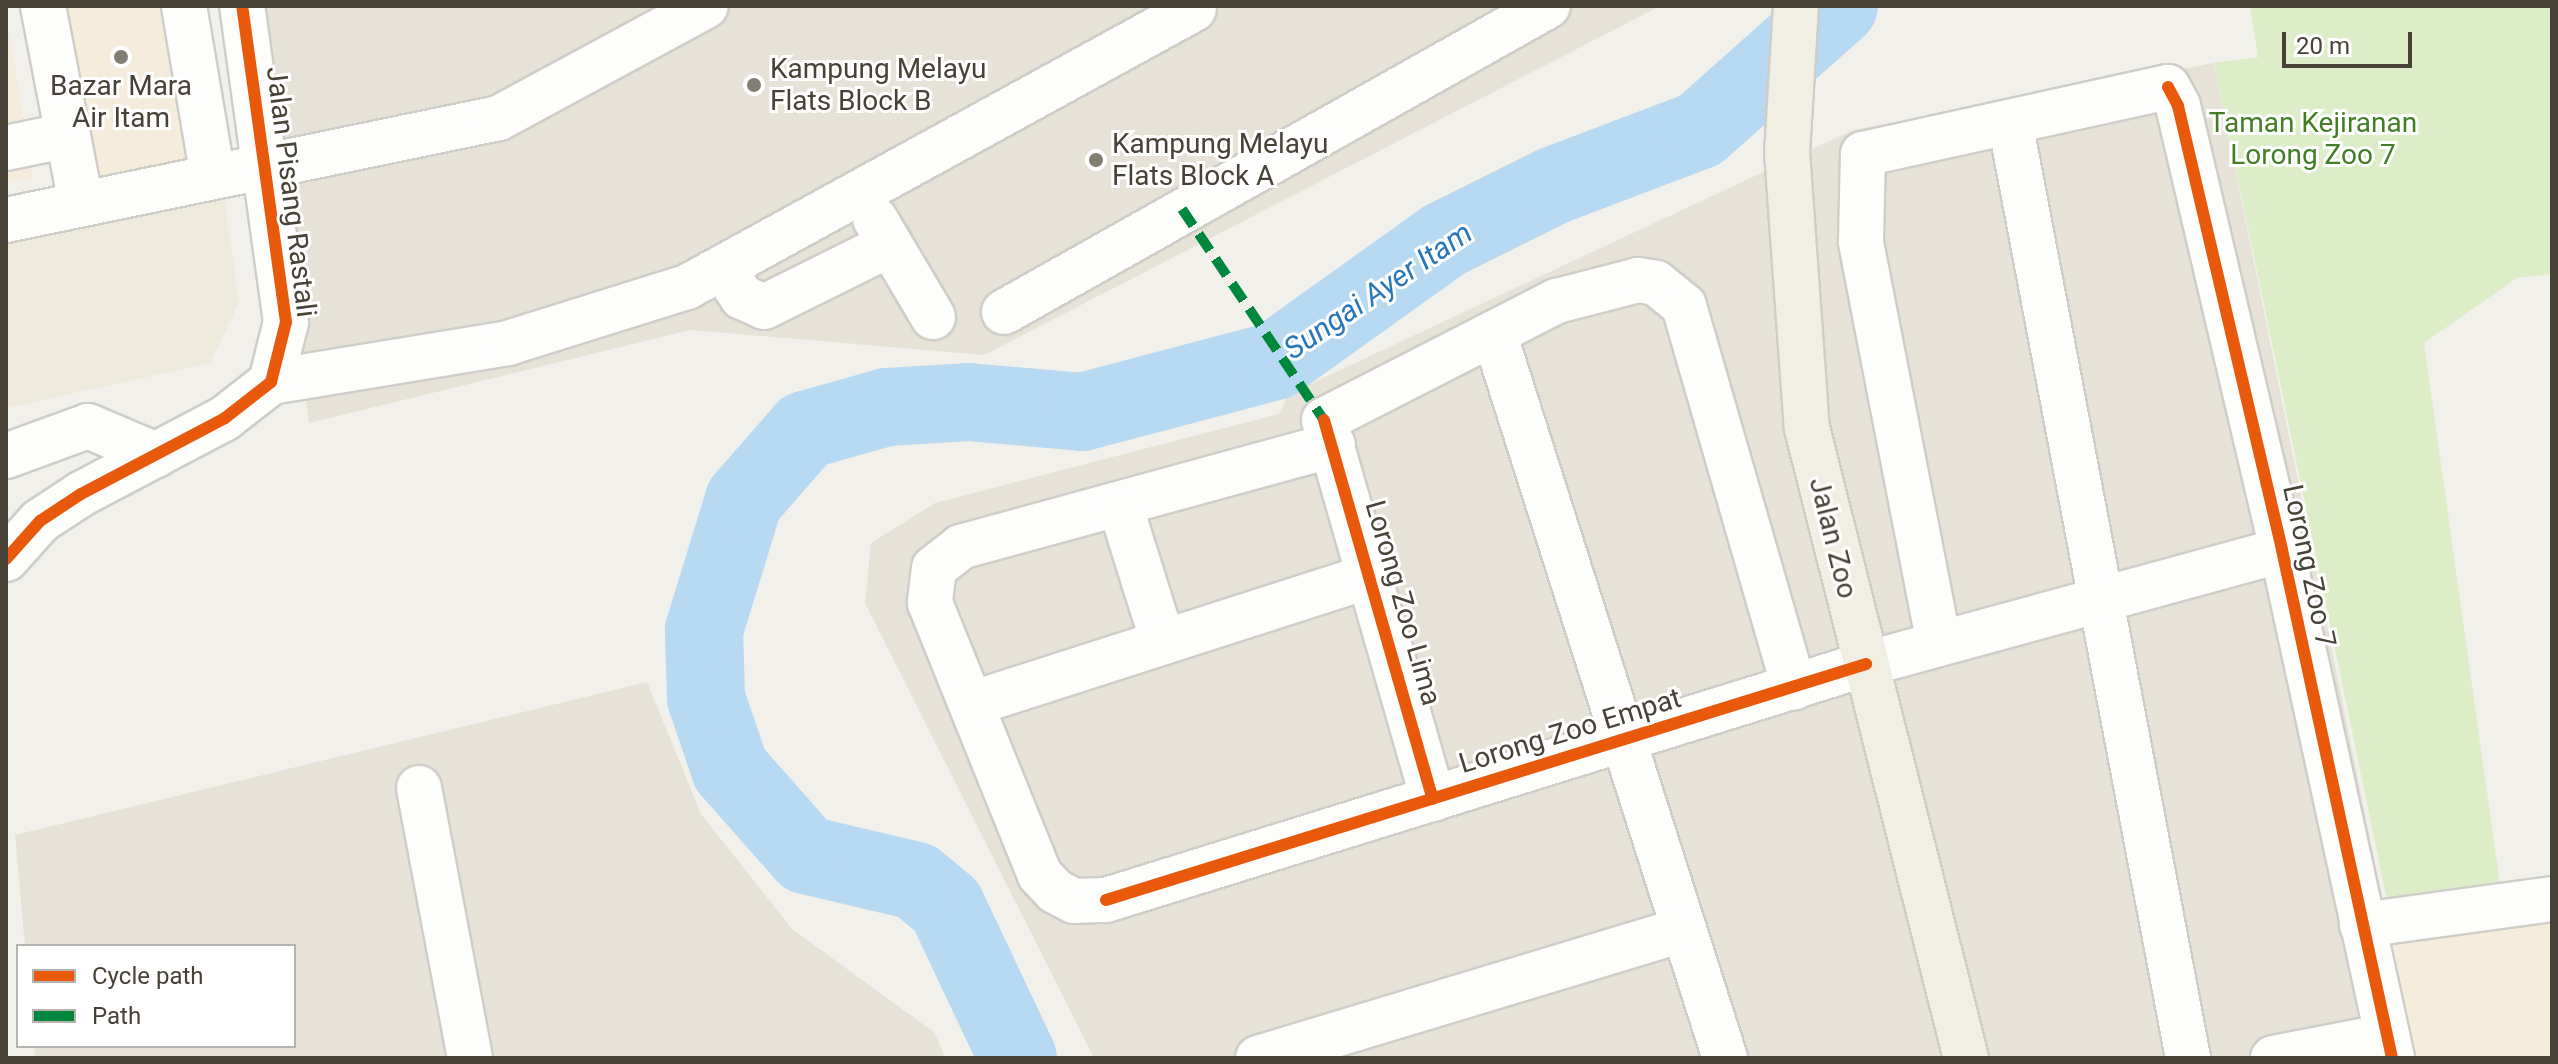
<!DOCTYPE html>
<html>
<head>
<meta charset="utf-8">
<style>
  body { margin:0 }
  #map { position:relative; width:2558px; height:1064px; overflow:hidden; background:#f1f0ea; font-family:Roboto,sans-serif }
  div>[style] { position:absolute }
  .residential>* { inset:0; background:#e6e2d7 }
  .commercial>* { inset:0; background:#f5ecdc }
  .education>* { inset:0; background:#efebdc }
  .green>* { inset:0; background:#ddedc8 }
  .river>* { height:78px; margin:-39px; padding:0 39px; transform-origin:39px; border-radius:39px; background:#b8d9f2 }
  .roads { filter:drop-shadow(2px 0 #cfcdc8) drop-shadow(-2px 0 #cfcdc8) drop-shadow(0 2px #cfcdc8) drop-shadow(0 -2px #cfcdc8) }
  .minor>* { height:44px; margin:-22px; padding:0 22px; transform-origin:22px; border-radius:22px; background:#fdfdfc }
  .major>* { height:44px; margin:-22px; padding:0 22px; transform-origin:22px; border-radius:22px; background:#f1eee4 }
  .quiet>* { height:10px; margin-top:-5px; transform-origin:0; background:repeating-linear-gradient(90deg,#00873e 0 20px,transparent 0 30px) }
  .cycleway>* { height:12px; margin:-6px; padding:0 6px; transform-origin:6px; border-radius:6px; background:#e8590c }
  .dots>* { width:22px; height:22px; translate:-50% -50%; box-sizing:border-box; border:4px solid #fff; border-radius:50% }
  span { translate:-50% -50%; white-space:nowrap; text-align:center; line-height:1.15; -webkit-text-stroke:6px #fff; paint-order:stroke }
  .poi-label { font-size:28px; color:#484135 }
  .left { translate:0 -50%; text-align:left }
  .park-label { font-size:28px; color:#437e24 }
  .street-label { font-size:28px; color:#484135 }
  .water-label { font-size:30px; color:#2777bb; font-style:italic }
  .frame { position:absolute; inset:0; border:8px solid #484135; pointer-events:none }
  .legend { position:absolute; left:16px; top:944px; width:280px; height:104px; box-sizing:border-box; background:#fff; border:2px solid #b6b3ae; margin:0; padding:10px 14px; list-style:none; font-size:24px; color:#484135 }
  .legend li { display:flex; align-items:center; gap:16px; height:40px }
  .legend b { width:40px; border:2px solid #b6b3ae }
  .scale { position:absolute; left:2282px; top:32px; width:130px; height:36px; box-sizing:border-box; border:4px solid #484135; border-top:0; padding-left:10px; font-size:24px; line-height:28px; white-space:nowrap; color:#484135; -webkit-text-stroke:6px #fff; paint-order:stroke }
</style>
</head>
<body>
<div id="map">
  <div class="residential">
    <i style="clip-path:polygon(252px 6px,1660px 6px,984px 355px,690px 330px,309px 423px)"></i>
    <i style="clip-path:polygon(2214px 63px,2414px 1058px,1094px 1058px,865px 603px,871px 543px,935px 503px,1279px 414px,1289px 394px,1853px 130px)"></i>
    <i style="clip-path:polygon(647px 682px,701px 814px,792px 929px,935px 1033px,945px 1058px,35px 1058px,34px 1046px,294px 1046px,294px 946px,25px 946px,15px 835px)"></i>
  </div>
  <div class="commercial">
    <i style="clip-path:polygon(26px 6px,204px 6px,231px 152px,59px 186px)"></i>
    <i style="clip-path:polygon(6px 14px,33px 178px,6px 183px)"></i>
    <i style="clip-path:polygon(2552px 884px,2552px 1058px,2414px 1058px,2389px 910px)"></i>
  </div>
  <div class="education">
    <i style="clip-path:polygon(224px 196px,239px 303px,210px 363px,6px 408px,6px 243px)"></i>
  </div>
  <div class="green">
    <i style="clip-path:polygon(2250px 6px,2552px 6px,2552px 274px,2517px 278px,2424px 343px,2501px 892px,2389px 910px,2214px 63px,2258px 57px)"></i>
  </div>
  <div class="river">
    <i style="left:1018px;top:1058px;width:168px;rotate:-115.3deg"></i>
    <i style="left:946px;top:906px;width:39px;rotate:-140deg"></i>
    <i style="left:916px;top:881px;width:113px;rotate:-166.7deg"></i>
    <i style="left:806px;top:855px;width:115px;rotate:-131.5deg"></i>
    <i style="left:730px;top:769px;width:75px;rotate:-108.7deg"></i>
    <i style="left:706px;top:698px;width:68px;rotate:-91.7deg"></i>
    <i style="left:704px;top:630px;width:136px;rotate:-72.9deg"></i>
    <i style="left:744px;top:500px;width:93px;rotate:-48.9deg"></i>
    <i style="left:805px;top:430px;width:85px;rotate:-15.7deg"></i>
    <i style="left:887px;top:407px;width:81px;rotate:-3.5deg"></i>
    <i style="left:968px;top:402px;width:114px;rotate:5deg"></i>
    <i style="left:1082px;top:412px;width:200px;rotate:-14.8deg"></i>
    <i style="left:1275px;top:361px;width:208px;rotate:-35.6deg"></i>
    <i style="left:1444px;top:240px;width:124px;rotate:-26.4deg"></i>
    <i style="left:1555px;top:185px;width:155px;rotate:-20.8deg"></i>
    <i style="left:1700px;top:130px;width:186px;rotate:-41.7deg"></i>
  </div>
  <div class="roads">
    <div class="minor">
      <i style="left:43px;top:6px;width:202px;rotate:79.1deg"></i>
      <i style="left:184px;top:6px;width:173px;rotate:80.4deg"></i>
      <i style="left:2010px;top:122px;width:953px;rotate:79.23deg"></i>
      <i style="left:6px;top:148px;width:63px;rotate:-11.8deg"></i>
      <i style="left:875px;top:219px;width:114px;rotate:59.4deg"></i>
      <i style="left:6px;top:220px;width:503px;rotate:-11.69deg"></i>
      <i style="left:499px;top:118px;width:235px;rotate:-28.4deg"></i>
      <i style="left:725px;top:271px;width:31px;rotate:57deg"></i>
      <i style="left:742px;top:297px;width:24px;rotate:24deg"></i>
      <i style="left:764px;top:307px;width:140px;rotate:-26.4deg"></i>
      <i style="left:1004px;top:312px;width:624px;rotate:-29.36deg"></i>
      <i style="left:1494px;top:333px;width:761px;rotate:72.33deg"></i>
      <i style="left:271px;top:382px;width:240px;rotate:-9.3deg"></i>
      <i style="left:508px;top:343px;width:188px;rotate:-17.4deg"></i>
      <i style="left:687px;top:287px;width:578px;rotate:-28.74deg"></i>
      <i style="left:1333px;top:445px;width:386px;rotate:164.7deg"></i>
      <i style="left:961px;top:547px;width:34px;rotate:142deg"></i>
      <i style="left:934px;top:568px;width:35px;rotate:97deg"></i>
      <i style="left:930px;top:603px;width:293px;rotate:68deg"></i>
      <i style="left:1040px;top:875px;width:22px;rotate:47deg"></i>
      <i style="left:1055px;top:891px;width:21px;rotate:28deg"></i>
      <i style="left:1074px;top:901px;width:32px;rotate:-2deg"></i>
      <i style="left:1106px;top:900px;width:796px;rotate:-17.25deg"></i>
      <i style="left:1866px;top:664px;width:431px;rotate:-15.3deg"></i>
      <i style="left:6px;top:456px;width:87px;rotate:-20.1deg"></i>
      <i style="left:88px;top:426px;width:74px;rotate:23.1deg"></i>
      <i style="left:1120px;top:505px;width:144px;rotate:72.6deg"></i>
      <i style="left:6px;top:559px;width:51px;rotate:-48.2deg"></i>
      <i style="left:40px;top:521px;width:49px;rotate:-33.4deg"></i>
      <i style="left:81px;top:494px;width:163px;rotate:-27.8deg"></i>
      <i style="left:225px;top:418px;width:58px;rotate:-38deg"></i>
      <i style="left:271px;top:382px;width:62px;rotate:-76deg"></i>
      <i style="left:286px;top:322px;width:319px;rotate:-97.9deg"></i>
      <i style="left:1939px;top:644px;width:410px;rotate:-101deg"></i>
      <i style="left:1861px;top:241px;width:87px;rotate:-88.7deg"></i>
      <i style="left:1863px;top:154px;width:312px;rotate:-12.4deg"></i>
      <i style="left:2168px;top:87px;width:21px;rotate:62deg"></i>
      <i style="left:2178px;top:106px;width:456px;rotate:76.8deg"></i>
      <i style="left:2282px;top:550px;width:520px;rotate:77.78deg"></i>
      <i style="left:974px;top:703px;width:416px;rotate:-17.8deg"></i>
      <i style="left:419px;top:788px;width:275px;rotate:79.3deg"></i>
      <i style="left:1433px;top:799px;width:394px;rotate:-106deg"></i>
      <i style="left:1324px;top:420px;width:262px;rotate:-27.1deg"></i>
      <i style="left:1557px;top:301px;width:84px;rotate:-14.5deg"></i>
      <i style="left:1638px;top:280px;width:18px;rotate:9deg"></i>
      <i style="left:1656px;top:283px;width:36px;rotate:39deg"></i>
      <i style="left:1684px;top:306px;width:397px;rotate:73.9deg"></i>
      <i style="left:2362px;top:925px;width:192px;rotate:-7.8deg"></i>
      <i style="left:1258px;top:1058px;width:443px;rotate:-16.8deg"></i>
      <i style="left:2273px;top:1058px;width:116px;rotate:-10.9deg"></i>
    </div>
    <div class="major">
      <i style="left:1796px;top:6px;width:146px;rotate:93.5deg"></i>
      <i style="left:1787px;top:152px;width:277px;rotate:85.9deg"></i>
      <i style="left:1807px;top:428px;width:650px;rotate:75.84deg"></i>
    </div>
  </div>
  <div class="quiet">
    <i style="left:1182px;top:209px;width:254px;rotate:56.1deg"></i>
  </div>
  <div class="cycleway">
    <i style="left:2168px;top:87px;width:21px;rotate:62deg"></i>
    <i style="left:2178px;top:106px;width:456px;rotate:76.8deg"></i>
    <i style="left:2282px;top:550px;width:520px;rotate:77.78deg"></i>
    <i style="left:1324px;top:420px;width:394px;rotate:74deg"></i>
    <i style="left:6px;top:559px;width:51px;rotate:-48.2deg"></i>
    <i style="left:40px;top:521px;width:49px;rotate:-33.4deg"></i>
    <i style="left:81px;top:494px;width:163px;rotate:-27.8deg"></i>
    <i style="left:225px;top:418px;width:58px;rotate:-38deg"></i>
    <i style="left:271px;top:382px;width:62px;rotate:-76deg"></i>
    <i style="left:286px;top:322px;width:319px;rotate:-97.9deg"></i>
    <i style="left:1106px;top:900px;width:796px;rotate:-17.25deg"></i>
  </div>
  <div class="dots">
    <i style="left:121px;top:57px;background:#837e74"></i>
    <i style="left:754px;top:85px;background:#837e74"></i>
    <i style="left:1096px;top:160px;background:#837e74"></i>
  </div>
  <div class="poi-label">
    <span class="left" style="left:770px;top:85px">Kampung Melayu<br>Flats Block B</span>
    <span style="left:121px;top:102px">Bazar Mara<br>Air Itam</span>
    <span class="left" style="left:1112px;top:160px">Kampung Melayu<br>Flats Block A</span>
  </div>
  <div class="park-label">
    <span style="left:2313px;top:139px">Taman Kejiranan<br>Lorong Zoo 7</span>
  </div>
  <div class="street-label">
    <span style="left:291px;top:192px;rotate:83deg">Jalan Pisang Rastali</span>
    <span style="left:1833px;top:538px;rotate:76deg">Jalan Zoo</span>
    <span style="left:2309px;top:566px;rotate:78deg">Lorong Zoo 7</span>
    <span style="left:1403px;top:603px;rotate:74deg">Lorong Zoo Lima</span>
    <span style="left:1570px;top:731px;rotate:-17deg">Lorong Zoo Empat</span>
  </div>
  <div class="water-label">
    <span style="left:1378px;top:291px;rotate:-34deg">Sungai Ayer Itam</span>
  </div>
  <div class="frame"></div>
  <ul class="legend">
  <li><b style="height:10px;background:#e8590c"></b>Cycle path</li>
  <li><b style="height:10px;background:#00873e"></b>Path</li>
  </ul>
  <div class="scale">20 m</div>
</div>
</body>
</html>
